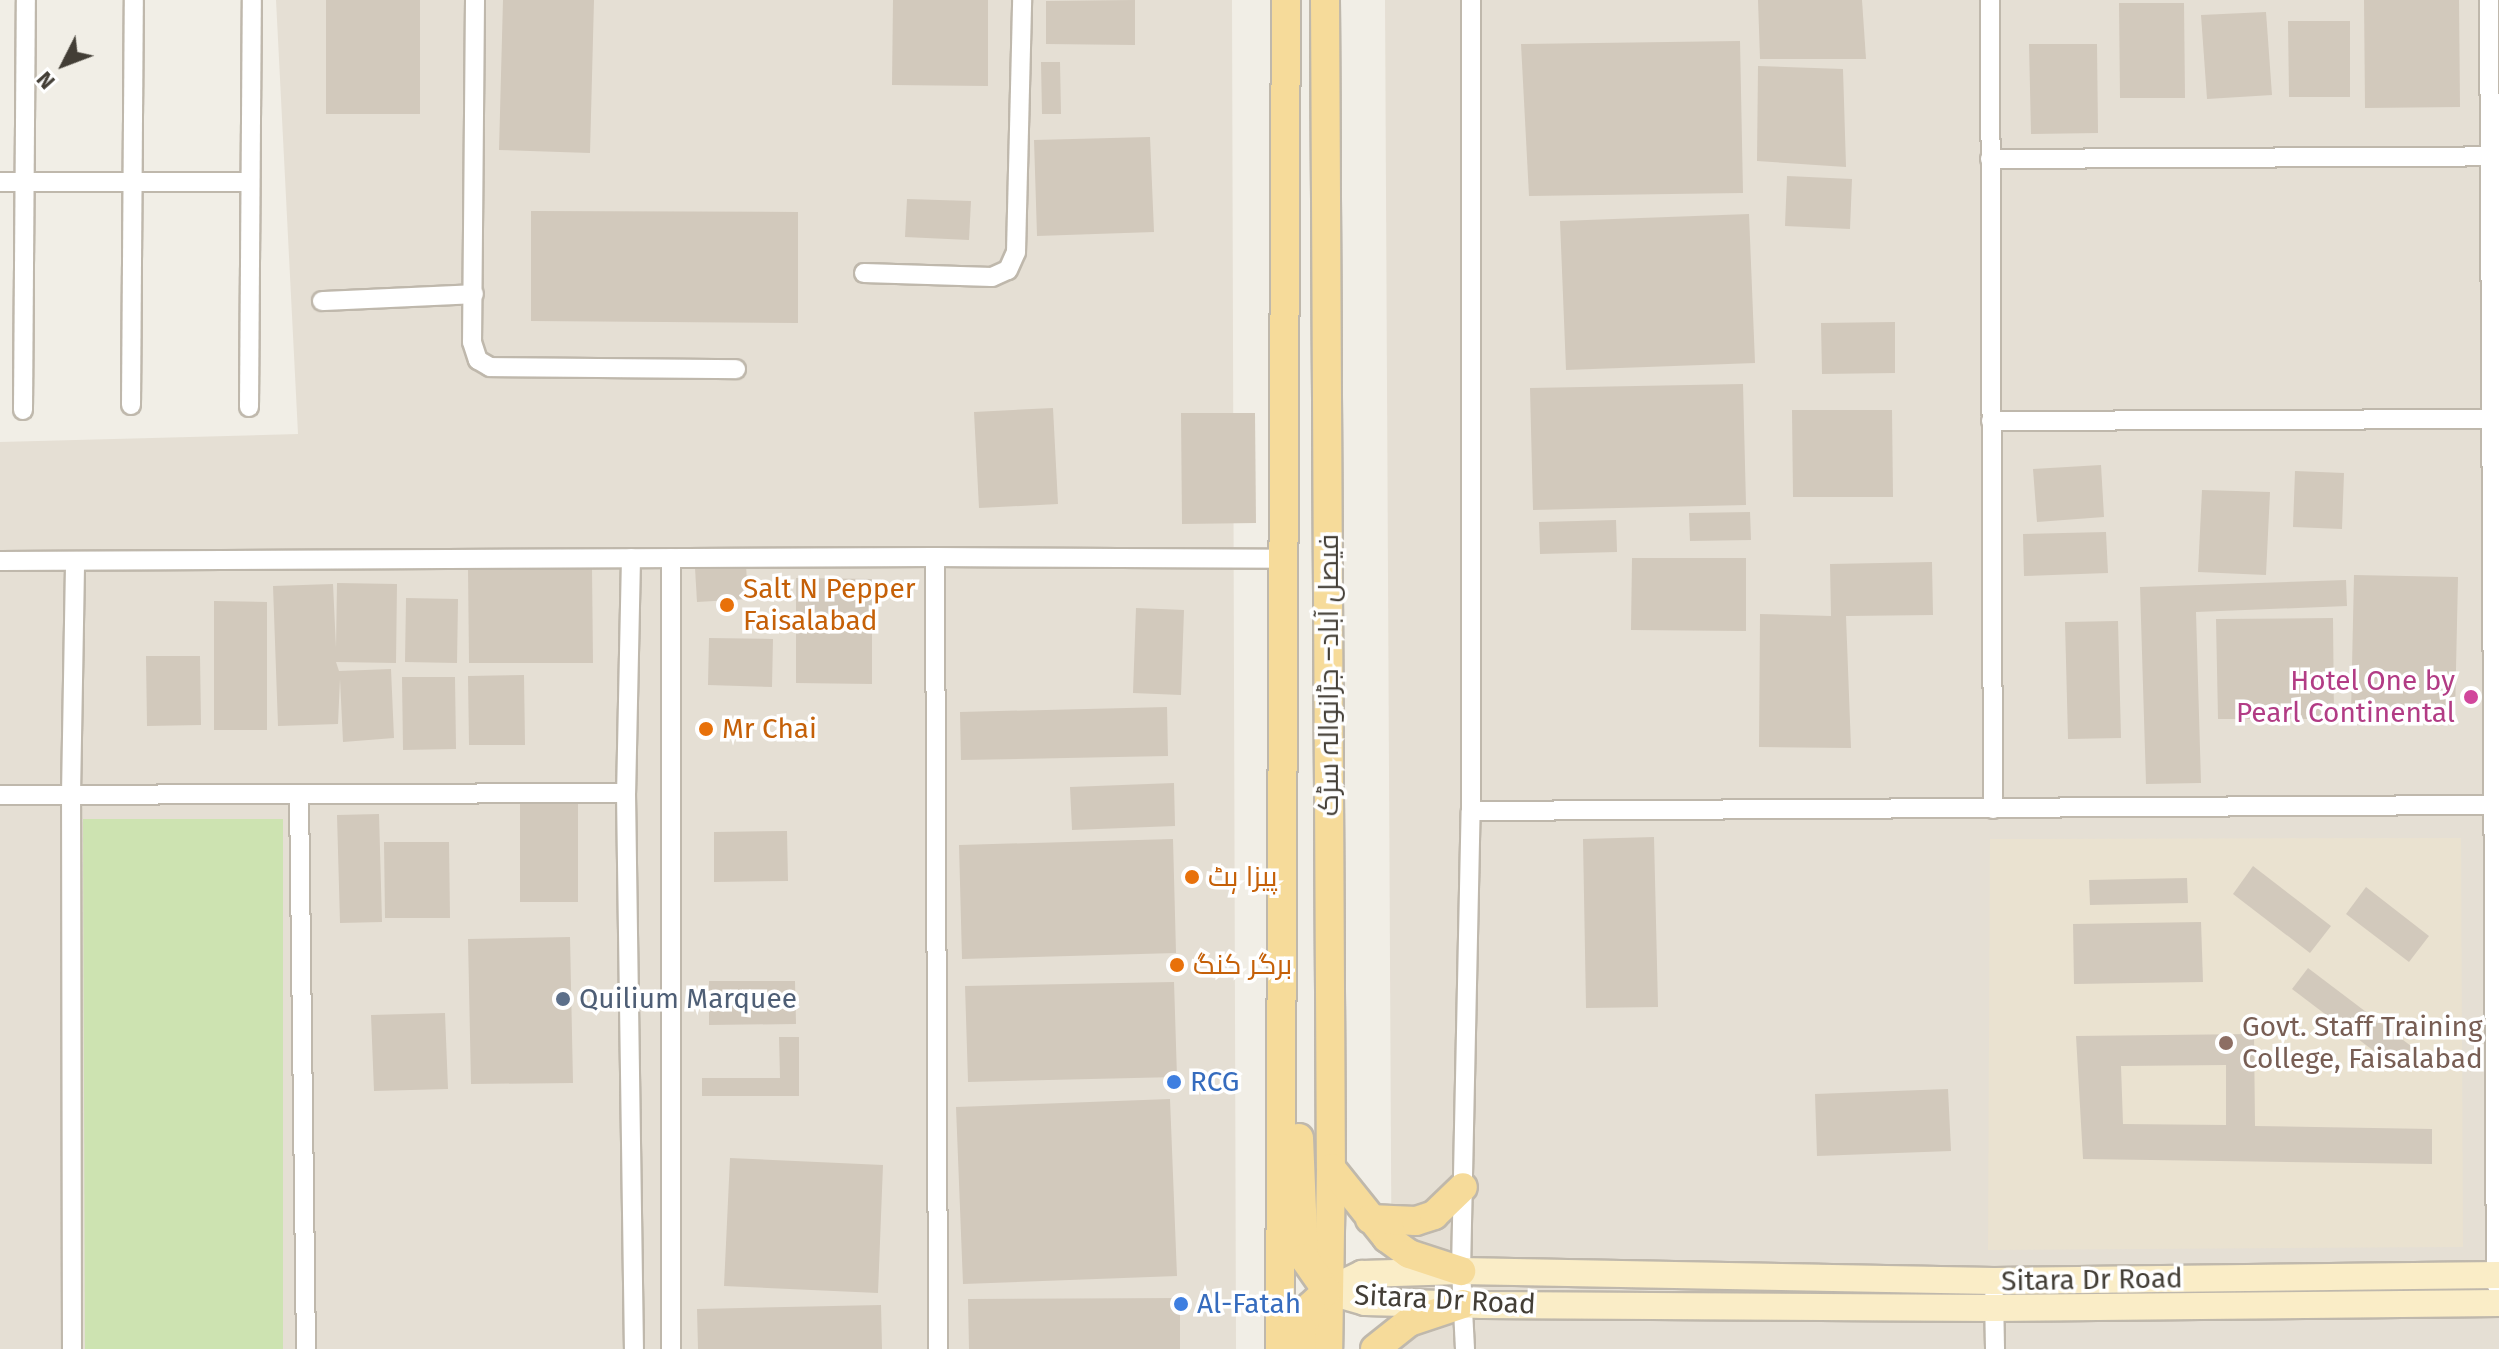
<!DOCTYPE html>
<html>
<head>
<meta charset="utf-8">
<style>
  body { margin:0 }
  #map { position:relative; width:2499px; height:1349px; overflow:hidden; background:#f1eee6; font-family:"Fira Sans",Cairo,sans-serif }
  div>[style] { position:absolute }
  .residential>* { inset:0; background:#e5dfd4 }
  .education>* { inset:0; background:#eae2d0 }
  .green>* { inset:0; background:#cde3b1 }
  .building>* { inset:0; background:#d2c9bc }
  .roads { filter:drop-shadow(2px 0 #bfb8ac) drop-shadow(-2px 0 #bfb8ac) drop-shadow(0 2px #bfb8ac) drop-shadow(0 -2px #bfb8ac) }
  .street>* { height:18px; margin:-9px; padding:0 9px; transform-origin:9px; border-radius:9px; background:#fff }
  .secondary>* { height:26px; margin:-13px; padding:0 13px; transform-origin:13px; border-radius:13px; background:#faedc7 }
  .primary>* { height:28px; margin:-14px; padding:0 14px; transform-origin:14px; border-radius:14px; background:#f6db9a }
  .dots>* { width:22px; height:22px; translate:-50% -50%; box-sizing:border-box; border:4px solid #fff; border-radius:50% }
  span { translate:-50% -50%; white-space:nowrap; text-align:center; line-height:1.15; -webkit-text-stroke:7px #fff; paint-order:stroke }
  .food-label { font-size:28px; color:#c56008 }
  .left { translate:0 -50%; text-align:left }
  .street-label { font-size:28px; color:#433e36 }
  .hotel-label { font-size:28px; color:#b23c85 }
  .right { translate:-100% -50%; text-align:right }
  .service-label { font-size:28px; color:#4e5e75 }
  .education-label { font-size:28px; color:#785e54 }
  .shop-label { font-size:28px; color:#366cbe }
  .north { position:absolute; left:24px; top:24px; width:80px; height:80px; -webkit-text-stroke:6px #fff; paint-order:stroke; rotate:228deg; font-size:22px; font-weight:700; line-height:32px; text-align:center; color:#433e36 }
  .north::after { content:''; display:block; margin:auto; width:28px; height:36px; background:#433e36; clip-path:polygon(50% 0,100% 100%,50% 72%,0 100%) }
</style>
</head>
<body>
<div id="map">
  <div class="residential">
    <i style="clip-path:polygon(276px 0,1232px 0,1236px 1349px,0 1349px,0 442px,298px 434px)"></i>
    <i style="clip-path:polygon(1385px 0,2499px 0,2499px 1349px,1392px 1349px)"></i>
  </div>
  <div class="education">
    <i style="clip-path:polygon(2461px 838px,2463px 1247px,1988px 1250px,1990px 839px)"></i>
  </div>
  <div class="green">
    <i style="clip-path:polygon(83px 819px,283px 819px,283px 1349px,85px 1349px)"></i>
  </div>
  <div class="building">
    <i style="clip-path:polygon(326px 0,420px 0,420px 114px,326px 114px)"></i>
    <i style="clip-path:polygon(503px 0,594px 0,590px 153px,499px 150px)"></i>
    <i style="clip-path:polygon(893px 0,988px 0,988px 86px,892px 85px)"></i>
    <i style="clip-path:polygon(1135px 0,1135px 45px,1046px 44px,1046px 1px)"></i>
    <i style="clip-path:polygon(1758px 0,1862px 0,1866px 59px,1760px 59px)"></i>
    <i style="clip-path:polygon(2364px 0,2459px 0,2460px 107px,2365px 108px)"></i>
    <i style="clip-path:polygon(2119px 3px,2184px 3px,2185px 98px,2120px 98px)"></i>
    <i style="clip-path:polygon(2266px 12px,2272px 95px,2207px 99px,2201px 15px)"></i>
    <i style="clip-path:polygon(2288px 21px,2350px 21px,2350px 97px,2289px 97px)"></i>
    <i style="clip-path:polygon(1740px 41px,1743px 193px,1529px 196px,1521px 44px)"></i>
    <i style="clip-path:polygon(2029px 44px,2097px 44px,2098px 133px,2031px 134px)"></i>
    <i style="clip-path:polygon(1041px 62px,1060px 62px,1061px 114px,1042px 114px)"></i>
    <i style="clip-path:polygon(1758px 66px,1843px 69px,1846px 167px,1757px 161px)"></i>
    <i style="clip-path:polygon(1150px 137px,1154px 232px,1037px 236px,1034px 140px)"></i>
    <i style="clip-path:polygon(1787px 176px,1852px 179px,1850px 229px,1785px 226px)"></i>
    <i style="clip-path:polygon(907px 199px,971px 201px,969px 240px,905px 237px)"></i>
    <i style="clip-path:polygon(531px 211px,798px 212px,798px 323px,531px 321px)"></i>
    <i style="clip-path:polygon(1749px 214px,1755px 363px,1566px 370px,1560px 221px)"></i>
    <i style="clip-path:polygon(1895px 322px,1895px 373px,1822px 374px,1821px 323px)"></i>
    <i style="clip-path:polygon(1743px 384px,1746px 505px,1533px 510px,1530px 388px)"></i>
    <i style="clip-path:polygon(1053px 408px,1058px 504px,979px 508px,974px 412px)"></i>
    <i style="clip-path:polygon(1792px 410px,1892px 410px,1893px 497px,1793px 497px)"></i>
    <i style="clip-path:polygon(1181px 413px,1255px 413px,1256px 523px,1182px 524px)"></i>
    <i style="clip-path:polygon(2101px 465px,2104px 517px,2037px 522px,2033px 469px)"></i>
    <i style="clip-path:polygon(2295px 471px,2344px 473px,2342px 529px,2293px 527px)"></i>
    <i style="clip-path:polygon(2202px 490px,2270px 492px,2266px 575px,2198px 572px)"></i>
    <i style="clip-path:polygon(1750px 512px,1751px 540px,1690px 541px,1689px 513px)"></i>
    <i style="clip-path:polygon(1616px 520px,1617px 552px,1540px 554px,1539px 522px)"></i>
    <i style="clip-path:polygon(2106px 532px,2108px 573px,2024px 576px,2023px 534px)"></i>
    <i style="clip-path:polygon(1632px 558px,1746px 558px,1746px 631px,1631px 630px)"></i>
    <i style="clip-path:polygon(1932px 562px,1933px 615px,1846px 616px,1851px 748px,1759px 747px,1760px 614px,1831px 616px,1830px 564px)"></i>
    <i style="clip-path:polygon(746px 565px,748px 599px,697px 602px,695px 568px)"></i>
    <i style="clip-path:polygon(592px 567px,593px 663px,469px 663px,468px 568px)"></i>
    <i style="clip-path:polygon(2354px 575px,2458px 577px,2455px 715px,2351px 713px)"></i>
    <i style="clip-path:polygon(796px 578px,872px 579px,872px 684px,796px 683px)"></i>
    <i style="clip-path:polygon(2346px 580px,2347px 606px,2196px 612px,2201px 783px,2146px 784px,2140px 587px)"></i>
    <i style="clip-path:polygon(337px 583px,397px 584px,396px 663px,336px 662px,339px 671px,391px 669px,394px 738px,343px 742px,340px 679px,338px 724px,278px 726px,273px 586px,333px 584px,336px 648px)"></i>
    <i style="clip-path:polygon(406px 598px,458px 599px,457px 663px,405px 662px)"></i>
    <i style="clip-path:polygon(214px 601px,267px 602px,267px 730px,214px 730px)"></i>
    <i style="clip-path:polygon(1136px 608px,1184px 610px,1181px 695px,1133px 693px)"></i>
    <i style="clip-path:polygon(2333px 618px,2334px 719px,2218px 719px,2216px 619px)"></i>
    <i style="clip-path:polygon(2118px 621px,2121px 738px,2068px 739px,2065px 622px)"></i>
    <i style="clip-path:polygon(709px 638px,773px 639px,772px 687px,708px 685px)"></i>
    <i style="clip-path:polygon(146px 656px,200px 656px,201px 725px,147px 726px)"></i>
    <i style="clip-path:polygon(524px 675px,525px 745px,469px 745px,468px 676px)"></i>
    <i style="clip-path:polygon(402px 677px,455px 677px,456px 749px,403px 750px)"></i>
    <i style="clip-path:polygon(1167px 707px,1168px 756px,961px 760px,960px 712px)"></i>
    <i style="clip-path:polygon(1174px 783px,1175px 826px,1072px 830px,1070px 787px)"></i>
    <i style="clip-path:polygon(520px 795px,578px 795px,578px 902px,520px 902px)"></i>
    <i style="clip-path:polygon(379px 814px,382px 922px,340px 923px,337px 815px)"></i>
    <i style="clip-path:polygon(787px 831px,788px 881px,714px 882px,714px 832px)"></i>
    <i style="clip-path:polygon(1654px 837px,1658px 1007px,1586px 1008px,1583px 839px)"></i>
    <i style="clip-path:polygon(1173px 839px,1176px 953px,962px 959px,959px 845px)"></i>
    <i style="clip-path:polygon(384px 842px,449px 842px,450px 918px,385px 918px)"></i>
    <i style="clip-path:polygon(2253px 866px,2331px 926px,2310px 953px,2233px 894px)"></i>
    <i style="clip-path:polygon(2187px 878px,2188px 903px,2090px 905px,2089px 880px)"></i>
    <i style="clip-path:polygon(2366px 887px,2429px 936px,2409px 962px,2346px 914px)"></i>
    <i style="clip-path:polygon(2201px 922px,2203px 982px,2074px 984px,2073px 924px)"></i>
    <i style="clip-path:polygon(570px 937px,573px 1083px,471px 1084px,468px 939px)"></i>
    <i style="clip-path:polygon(2308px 968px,2415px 1049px,2399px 1070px,2292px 989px)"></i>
    <i style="clip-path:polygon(709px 981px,795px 981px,796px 1024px,709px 1025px)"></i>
    <i style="clip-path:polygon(1174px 982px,1177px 1077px,968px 1082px,965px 986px)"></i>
    <i style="clip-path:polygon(445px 1013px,448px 1089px,374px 1091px,371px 1015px)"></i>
    <i style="clip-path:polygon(evenodd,2254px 1034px,2255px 1126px,2432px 1129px,2432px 1164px,2083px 1159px,2076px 1036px,2254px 1034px,2226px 1065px,2226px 1125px,2123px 1124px,2121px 1066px,2226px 1065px)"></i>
    <i style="clip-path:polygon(779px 1037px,799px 1037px,799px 1096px,702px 1096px,702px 1078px,780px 1078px)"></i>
    <i style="clip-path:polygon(1948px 1089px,1951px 1151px,1817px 1156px,1815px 1094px)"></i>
    <i style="clip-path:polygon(1170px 1099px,1177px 1276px,963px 1284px,956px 1107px)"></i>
    <i style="clip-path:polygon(730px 1158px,883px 1165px,878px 1293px,724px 1286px)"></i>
    <i style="clip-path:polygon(1180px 1298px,1180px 1349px,969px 1349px,968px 1299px)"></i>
    <i style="clip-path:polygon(881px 1305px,882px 1349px,698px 1349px,697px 1309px)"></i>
  </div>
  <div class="roads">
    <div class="street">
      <i style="left:475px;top:0;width:342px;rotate:90.5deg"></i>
      <i style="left:472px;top:342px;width:19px;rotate:72deg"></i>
      <i style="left:478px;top:360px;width:14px;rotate:30deg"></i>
      <i style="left:490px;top:367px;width:246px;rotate:0.5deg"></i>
      <i style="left:1990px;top:0;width:809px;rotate:89.79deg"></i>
      <i style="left:2489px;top:0;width:1284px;rotate:89.69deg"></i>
      <i style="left:1990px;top:159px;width:499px;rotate:-0.3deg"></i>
      <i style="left:0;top:182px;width:250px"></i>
      <i style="left:864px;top:273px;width:128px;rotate:1.8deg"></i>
      <i style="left:992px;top:277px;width:17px;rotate:-24deg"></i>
      <i style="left:1008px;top:270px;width:20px;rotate:-66deg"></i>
      <i style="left:1016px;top:252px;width:252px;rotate:-88.6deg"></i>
      <i style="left:322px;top:301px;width:152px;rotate:-2.6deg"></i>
      <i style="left:131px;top:405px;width:405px;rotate:-89.6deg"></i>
      <i style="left:249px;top:407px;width:407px;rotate:-89.6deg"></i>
      <i style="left:23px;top:410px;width:410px;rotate:-89.6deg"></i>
      <i style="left:1991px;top:421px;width:500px;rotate:-0.23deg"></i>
      <i style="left:935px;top:557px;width:792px;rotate:89.78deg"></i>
      <i style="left:631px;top:558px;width:235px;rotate:91.2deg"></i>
      <i style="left:626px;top:793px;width:556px;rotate:89.18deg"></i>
      <i style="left:0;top:561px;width:935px;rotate:-0.25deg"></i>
      <i style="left:935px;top:557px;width:350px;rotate:0.3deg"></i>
      <i style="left:299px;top:794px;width:555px;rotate:89.28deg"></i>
      <i style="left:0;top:795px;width:626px;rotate:-0.18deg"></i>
      <i style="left:1471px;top:811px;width:1022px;rotate:-0.34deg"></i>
      <i style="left:1994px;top:1296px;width:53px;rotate:88.9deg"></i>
      <i style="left:72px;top:1349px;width:554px;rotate:-90.1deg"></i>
      <i style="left:71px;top:795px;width:234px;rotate:-89deg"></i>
      <i style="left:671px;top:1349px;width:791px;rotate:-90deg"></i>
      <i style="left:1465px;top:1349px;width:78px;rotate:-92.9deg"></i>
      <i style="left:1461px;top:1271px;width:460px;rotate:-88.8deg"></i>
      <i style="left:1471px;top:811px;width:811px;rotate:-90deg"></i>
    </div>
    <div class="secondary">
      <i style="left:1327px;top:1291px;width:39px;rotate:-26deg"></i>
      <i style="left:1362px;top:1274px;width:99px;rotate:-1.7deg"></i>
      <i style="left:1461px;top:1271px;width:533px;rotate:1.07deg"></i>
      <i style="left:1994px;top:1281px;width:505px;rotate:-0.68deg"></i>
      <i style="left:1327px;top:1291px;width:40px;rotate:16deg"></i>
      <i style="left:1365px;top:1302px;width:118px;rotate:1.5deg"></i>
      <i style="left:1483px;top:1305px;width:511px;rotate:0.34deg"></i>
      <i style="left:1994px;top:1308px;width:505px;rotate:-0.57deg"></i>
    </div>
    <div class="primary">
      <i style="left:1325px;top:0;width:1168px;rotate:89.71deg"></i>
      <i style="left:1331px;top:1168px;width:181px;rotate:90.9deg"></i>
      <i style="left:1299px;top:1138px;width:120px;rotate:87.6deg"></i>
      <i style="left:1304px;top:1258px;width:40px;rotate:55.1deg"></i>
      <i style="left:1327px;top:1291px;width:22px;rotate:137deg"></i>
      <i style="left:1311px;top:1306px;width:26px;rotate:111deg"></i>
      <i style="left:1302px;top:1330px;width:19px;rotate:93deg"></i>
      <i style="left:1331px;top:1168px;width:90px;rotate:51.3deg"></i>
      <i style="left:1387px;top:1238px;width:27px;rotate:36deg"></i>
      <i style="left:1409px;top:1254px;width:55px;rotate:18.1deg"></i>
      <i style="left:1370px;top:1219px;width:46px;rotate:2.5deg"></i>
      <i style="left:1416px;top:1221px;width:19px;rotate:-18deg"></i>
      <i style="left:1434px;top:1215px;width:40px;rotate:-44deg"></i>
      <i style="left:1280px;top:1349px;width:1349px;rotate:-89.75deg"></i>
      <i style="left:1375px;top:1349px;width:43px;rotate:-38.5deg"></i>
      <i style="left:1409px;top:1322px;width:57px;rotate:-18.4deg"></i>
    </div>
  </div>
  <div class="dots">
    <i style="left:727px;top:605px;background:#e8710a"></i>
    <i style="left:2471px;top:697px;background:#d1479c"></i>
    <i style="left:706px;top:729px;background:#e8710a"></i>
    <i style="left:1192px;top:877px;background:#e8710a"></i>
    <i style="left:1177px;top:965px;background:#e8710a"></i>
    <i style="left:563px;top:999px;background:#5c6f8a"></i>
    <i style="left:2226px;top:1043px;background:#8d6e63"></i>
    <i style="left:1174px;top:1082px;background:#3f7fe0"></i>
    <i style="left:1181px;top:1304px;background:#3f7fe0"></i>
  </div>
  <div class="food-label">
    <span class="left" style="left:743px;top:605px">Salt N Pepper<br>Faisalabad</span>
    <span class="left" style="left:722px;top:729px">Mr Chai</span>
    <span class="left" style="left:1208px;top:877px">پیزا ہٹ</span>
    <span class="left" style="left:1193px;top:965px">برگر کنگ</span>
  </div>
  <div class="street-label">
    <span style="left:1329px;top:675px;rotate:-90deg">فیصل آباد– جڑانوالہ سڑک</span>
    <span style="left:2092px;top:1280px;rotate:-1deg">Sitara Dr Road</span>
    <span style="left:1445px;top:1300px;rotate:3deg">Sitara Dr Road</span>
  </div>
  <div class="hotel-label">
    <span class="right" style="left:2455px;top:697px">Hotel One by<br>Pearl Continental</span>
  </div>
  <div class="service-label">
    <span class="left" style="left:579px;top:999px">Quilium Marquee</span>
  </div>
  <div class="education-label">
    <span class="left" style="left:2242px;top:1043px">Govt. Staff Training<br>College, Faisalabad</span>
  </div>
  <div class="shop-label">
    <span class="left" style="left:1190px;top:1082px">RCG</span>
    <span class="left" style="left:1197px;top:1304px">Al-Fatah</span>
  </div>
  <div class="north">N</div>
</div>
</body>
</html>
